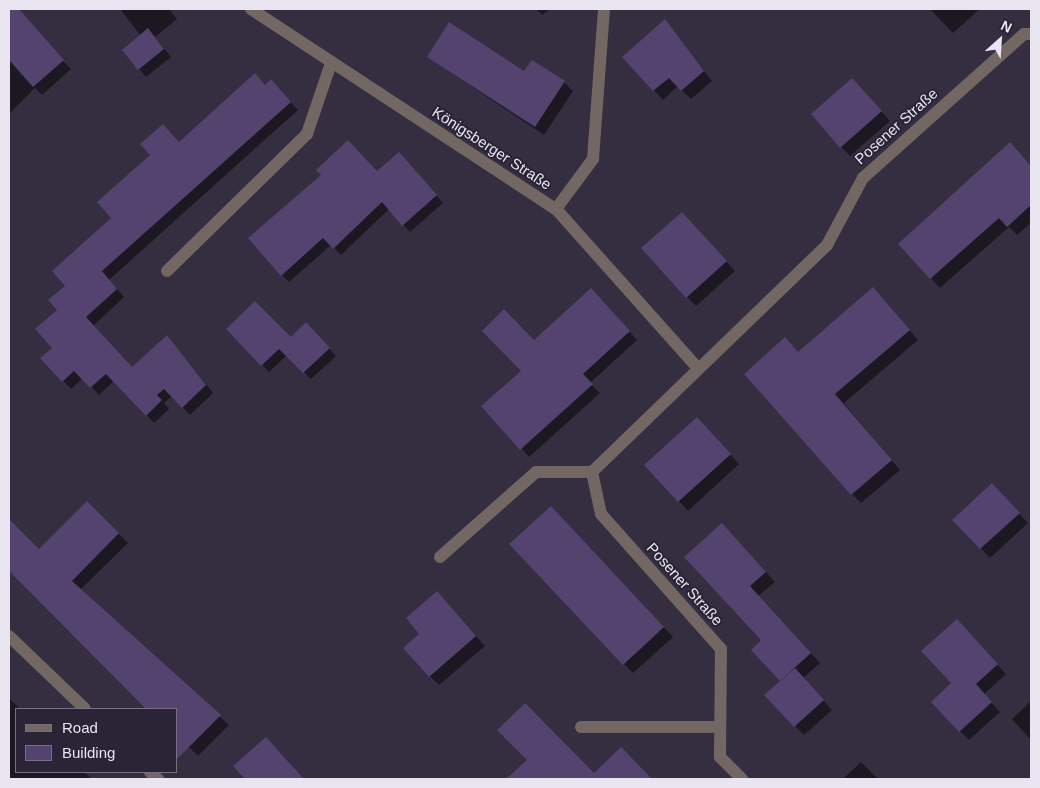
<!DOCTYPE html>
<html>
<head>
<meta charset="utf-8">
<style>
  body { margin:0 }
  #map { position:relative; width:1040px; height:788px; overflow:hidden; background:#342e40; font-family:Helvetica,sans-serif }
  div>[style] { position:absolute }
  .shadow>* { inset:0; background:#0007 }
  .building>* { inset:0; background:#54426f }
  .minor>* { height:12px; margin:-6px; padding:0 6px; transform-origin:6px; border-radius:6px; background:#726763 }
  span { translate:-50% -50%; white-space:nowrap; text-align:center; line-height:1.15; -webkit-text-stroke:4px #2a2436; paint-order:stroke }
  .street-label { font-size:15px; color:#e8e4f0 }
  .frame { position:absolute; inset:0; border:10px solid #e8e4f0; pointer-events:none }
  .legend { position:absolute; left:15px; top:708px; width:162px; height:65px; box-sizing:border-box; background:#2a2436; border:1px solid #767180; margin:0; padding:6px 9px; list-style:none; font-size:15px; color:#e8e4f0 }
  .legend li { display:flex; align-items:center; gap:10px; height:25px }
  .legend b { width:25px; border:1px solid #767180 }
  .north { position:absolute; left:975px; top:15px; width:50px; height:50px; -webkit-text-stroke:4px #2a2436; paint-order:stroke; rotate:26deg; font-size:14px; font-weight:700; line-height:20px; text-align:center; color:#e8e4f0 }
  .north::after { content:''; display:block; margin:auto; width:18px; height:22px; background:#e8e4f0; clip-path:polygon(50% 0,100% 100%,50% 72%,0 100%) }
</style>
</head>
<body>
<div id="map">
  <div class="shadow">
    <i style="clip-path:polygon(13px 9px,71px 69px,42px 95px,35px 88px,9px 114px,9px 13px)"></i>
    <i style="clip-path:polygon(120px 9px,169px 9px,177px 19px,155px 37px,171px 57px,146px 77px,139px 69px,141px 36px)"></i>
    <i style="clip-path:polygon(536px 9px,550px 9px,542px 15px)"></i>
    <i style="clip-path:polygon(930px 9px,980px 9px,953px 33px)"></i>
    <i style="clip-path:polygon(665px 21px,712px 81px,691px 99px,678px 86px,663px 100px,624px 57px)"></i>
    <i style="clip-path:polygon(428px 57px,564px 82px,573px 91px,544px 135px)"></i>
    <i style="clip-path:polygon(852px 79px,890px 121px,850px 156px,841px 147px)"></i>
    <i style="clip-path:polygon(265px 86px,278px 89px,298px 110px,109px 280px,124px 297px,93px 326px,132px 369px,167px 336px,213px 393px,190px 415px,172px 396px,164px 403px,169px 409px,154px 423px,114px 381px,99px 395px,83px 378px,71px 389px,42px 359px,54px 348px,58px 310px,67px 286px,152px 156px,163px 125px,180px 143px)"></i>
    <i style="clip-path:polygon(1019px 153px,1031px 166px,1031px 223px,1017px 235px,1009px 227px,940px 288px,900px 244px)"></i>
    <i style="clip-path:polygon(406px 161px,443px 203px,410px 232px,389px 209px,341px 255px,331px 245px,289px 282px,282px 275px,377px 173px)"></i>
    <i style="clip-path:polygon(691px 222px,735px 271px,696px 306px,687px 297px)"></i>
    <i style="clip-path:polygon(599px 298px,637px 340px,590px 383px,600px 393px,529px 457px,483px 407px,523px 371px,534px 342px)"></i>
    <i style="clip-path:polygon(882px 298px,918px 340px,844px 403px,900px 470px,861px 503px,852px 494px,798px 353px)"></i>
    <i style="clip-path:polygon(228px 329px,291px 339px,314px 331px,336px 356px,311px 379px,287px 355px,269px 372px)"></i>
    <i style="clip-path:polygon(706px 428px,739px 464px,688px 511px,646px 465px)"></i>
    <i style="clip-path:polygon(1001px 494px,1028px 523px,990px 558px,954px 520px)"></i>
    <i style="clip-path:polygon(87px 502px,128px 543px,80px 590px,229px 725px,198px 756px,176px 734px,176px 709px,151px 709px,9px 570px,9px 521px,39px 550px)"></i>
    <i style="clip-path:polygon(560px 517px,673px 637px,633px 673px,624px 664px)"></i>
    <i style="clip-path:polygon(731px 534px,775px 582px,758px 596px,820px 663px,803px 678px,832px 710px,804px 735px,795px 726px,782px 682px,753px 650px,763px 640px)"></i>
    <i style="clip-path:polygon(437px 593px,485px 646px,439px 685px,430px 676px,421px 634px)"></i>
    <i style="clip-path:polygon(966px 630px,1006px 674px,984px 694px,1000px 712px,969px 740px,960px 731px,953px 683px)"></i>
    <i style="clip-path:polygon(9px 698px,20px 709px,16px 709px,16px 772px,84px 772px,92px 779px,9px 779px)"></i>
    <i style="clip-path:polygon(1031px 701px,1031px 740px,1012px 719px)"></i>
    <i style="clip-path:polygon(275px 747px,303px 779px,247px 779px,235px 766px)"></i>
    <i style="clip-path:polygon(621px 749px,651px 779px,589px 779px)"></i>
    <i style="clip-path:polygon(861px 762px,878px 779px,843px 779px)"></i>
    <i style="clip-path:polygon(589px 770px,579px 779px,519px 779px,514px 774px)"></i>
  </div>
  <div class="building">
    <i style="clip-path:polygon(9px 9px,19px 9px,64px 60px,33px 87px,9px 60px)"></i>
    <i style="clip-path:polygon(665px 19px,704px 71px,681px 91px,669px 78px,653px 91px,622px 57px)"></i>
    <i style="clip-path:polygon(449px 22px,524px 71px,532px 60px,565px 81px,535px 127px,427px 57px)"></i>
    <i style="clip-path:polygon(148px 28px,164px 49px,138px 70px,122px 50px)"></i>
    <i style="clip-path:polygon(255px 73px,265px 85px,271px 79px,291px 102px,102px 271px,117px 289px,86px 317px,132px 367px,167px 335px,206px 385px,182px 408px,164px 389px,157px 395px,162px 400px,146px 416px,106px 374px,90px 388px,74px 371px,62px 382px,40px 358px,52px 348px,35px 329px,57px 310px,48px 300px,65px 286px,52px 271px,111px 218px,97px 202px,150px 155px,140px 144px,163px 124px,179px 142px)"></i>
    <i style="clip-path:polygon(852px 78px,882px 111px,840px 148px,811px 114px)"></i>
    <i style="clip-path:polygon(348px 140px,377px 171px,399px 152px,437px 195px,402px 226px,382px 202px,333px 249px,323px 238px,281px 276px,248px 238px,321px 175px,316px 170px)"></i>
    <i style="clip-path:polygon(1010px 142px,1031px 166px,1031px 205px,1007px 227px,999px 218px,930px 279px,898px 244px)"></i>
    <i style="clip-path:polygon(682px 212px,727px 261px,686px 298px,641px 248px)"></i>
    <i style="clip-path:polygon(873px 287px,910px 330px,835px 394px,892px 460px,851px 495px,744px 374px,785px 337px,798px 352px)"></i>
    <i style="clip-path:polygon(591px 288px,630px 331px,583px 374px,593px 384px,520px 450px,481px 406px,521px 371px,482px 331px,504px 309px,534px 340px)"></i>
    <i style="clip-path:polygon(255px 301px,291px 337px,306px 322px,330px 348px,303px 373px,279px 349px,261px 366px,226px 329px)"></i>
    <i style="clip-path:polygon(697px 417px,731px 454px,678px 502px,644px 465px)"></i>
    <i style="clip-path:polygon(992px 483px,1020px 513px,980px 549px,952px 520px)"></i>
    <i style="clip-path:polygon(87px 501px,119px 533px,72px 581px,221px 715px,176px 760px,176px 709px,146px 709px,9px 571px,9px 519px,39px 549px)"></i>
    <i style="clip-path:polygon(551px 506px,664px 627px,623px 665px,509px 544px)"></i>
    <i style="clip-path:polygon(722px 523px,766px 572px,750px 586px,811px 653px,780px 681px,751px 650px,761px 640px,684px 557px)"></i>
    <i style="clip-path:polygon(437px 591px,476px 636px,429px 677px,403px 648px,419px 634px,406px 618px)"></i>
    <i style="clip-path:polygon(957px 619px,998px 664px,976px 684px,992px 702px,959px 732px,931px 702px,951px 683px,921px 651px)"></i>
    <i style="clip-path:polygon(795px 668px,824px 700px,794px 727px,764px 695px)"></i>
    <i style="clip-path:polygon(525px 703px,594px 773px,621px 747px,652px 779px,506px 779px,527px 760px,497px 730px)"></i>
    <i style="clip-path:polygon(266px 737px,304px 779px,245px 779px,233px 766px)"></i>
  </div>
  <div class="minor">
    <i style="left:251px;top:9px;width:365px;rotate:33.3deg"></i>
    <i style="left:556px;top:209px;width:212px;rotate:48.3deg"></i>
    <i style="left:556px;top:209px;width:62px;rotate:-53.5deg"></i>
    <i style="left:593px;top:159px;width:150px;rotate:-85.8deg"></i>
    <i style="left:167px;top:271px;width:196px;rotate:-44.4deg"></i>
    <i style="left:307px;top:134px;width:75px;rotate:-71.3deg"></i>
    <i style="left:440px;top:557px;width:128px;rotate:-41.5deg"></i>
    <i style="left:536px;top:472px;width:56px"></i>
    <i style="left:9px;top:636px;width:105px;rotate:43.8deg"></i>
    <i style="left:581px;top:727px;width:138px"></i>
    <i style="left:150px;top:772px;width:11px;rotate:41deg"></i>
    <i style="left:742px;top:779px;width:31px;rotate:-135deg"></i>
    <i style="left:720px;top:757px;width:108px;rotate:-89.5deg"></i>
    <i style="left:721px;top:649px;width:181px;rotate:-131.6deg"></i>
    <i style="left:601px;top:514px;width:43px;rotate:-102.1deg"></i>
    <i style="left:592px;top:472px;width:327px;rotate:-44deg"></i>
    <i style="left:827px;top:245px;width:76px;rotate:-61.8deg"></i>
    <i style="left:863px;top:178px;width:216px;rotate:-41.8deg"></i>
    <i style="left:1024px;top:34px;width:7px"></i>
  </div>
  <div class="street-label">
    <span style="left:896px;top:126px;rotate:-42deg">Posener Straße</span>
    <span style="left:492px;top:148px;rotate:33deg">Königsberger Straße</span>
    <span style="left:685px;top:584px;rotate:48deg">Posener Straße</span>
  </div>
  <div class="frame"></div>
  <ul class="legend">
  <li><b style="height:6px;background:#726763"></b>Road</li>
  <li><b style="height:14px;background:#54426f"></b>Building</li>
  </ul>
  <div class="north">N</div>
</div>
</body>
</html>
